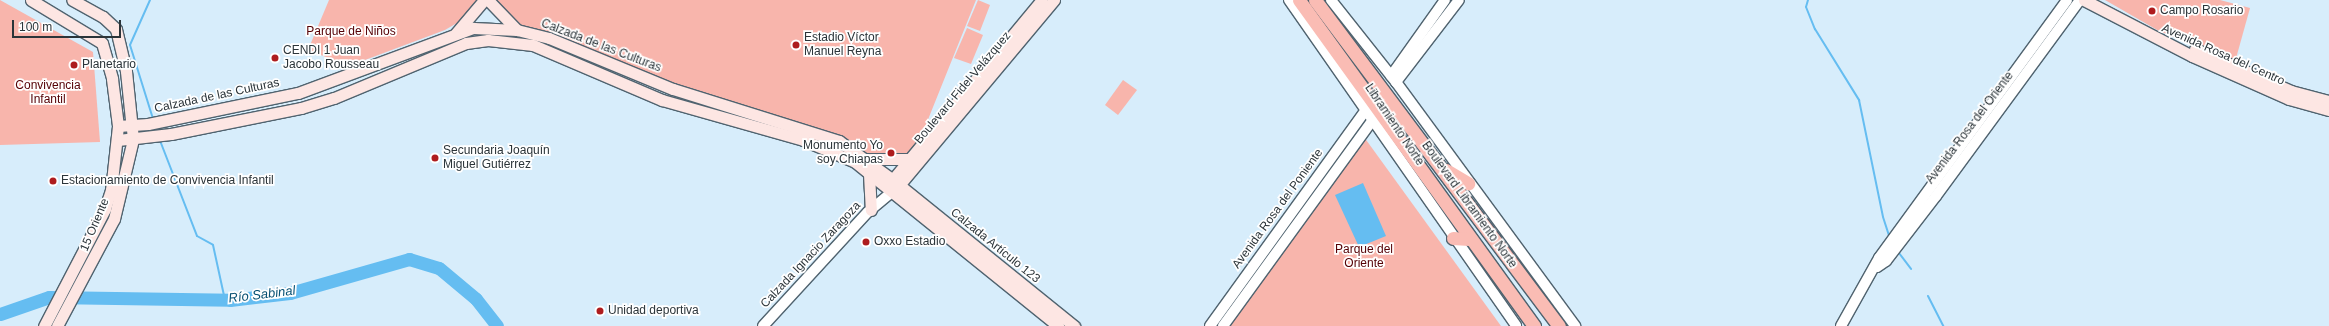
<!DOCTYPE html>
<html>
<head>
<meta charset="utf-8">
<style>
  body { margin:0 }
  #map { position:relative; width:2329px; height:326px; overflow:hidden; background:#d7edfb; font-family:Helvetica,sans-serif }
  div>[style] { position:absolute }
  .green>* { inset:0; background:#f8b5ac }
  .water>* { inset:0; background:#65bdf1 }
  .stream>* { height:2px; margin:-1px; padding:0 1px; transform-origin:1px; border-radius:1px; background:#65bdf1 }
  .river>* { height:13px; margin:-6.5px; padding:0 6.5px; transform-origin:6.5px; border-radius:6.5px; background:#65bdf1 }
  .roads { filter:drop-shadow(1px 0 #50636f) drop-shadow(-1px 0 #50636f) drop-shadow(0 1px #50636f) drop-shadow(0 -1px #50636f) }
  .tertiary>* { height:10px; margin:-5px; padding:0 5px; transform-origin:5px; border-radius:5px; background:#fff }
  .secondary>* { height:11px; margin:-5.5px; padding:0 5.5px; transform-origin:5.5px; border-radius:5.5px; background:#fde6e3 }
  .trunk>* { height:13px; margin:-6.5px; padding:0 6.5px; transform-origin:6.5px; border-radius:6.5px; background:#fabcb4 }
  .dots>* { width:11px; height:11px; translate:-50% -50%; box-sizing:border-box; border:2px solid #fff; border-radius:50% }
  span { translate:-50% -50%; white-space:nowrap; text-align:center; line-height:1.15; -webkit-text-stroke:3.5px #fff; paint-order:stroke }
  .poi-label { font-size:12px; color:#2b3439 }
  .left { translate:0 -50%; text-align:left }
  .right { translate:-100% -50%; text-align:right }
  .park-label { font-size:12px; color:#550105 }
  .street-label { font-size:12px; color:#2b3439 }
  .water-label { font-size:13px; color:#095173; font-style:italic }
  .scale { position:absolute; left:12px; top:20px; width:109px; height:18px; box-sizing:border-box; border:2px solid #2b3439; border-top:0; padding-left:5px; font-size:12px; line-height:14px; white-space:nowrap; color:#2b3439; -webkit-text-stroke:3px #fff; paint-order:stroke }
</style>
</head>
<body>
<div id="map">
  <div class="green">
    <i style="clip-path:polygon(0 0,93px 52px,100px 142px,0 145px)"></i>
    <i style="clip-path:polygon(329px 0,476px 0,477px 3px,469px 16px,445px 30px,349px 66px,308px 50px)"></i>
    <i style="clip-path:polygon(495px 0,976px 0,919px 142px,909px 154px,868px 156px,853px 143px,674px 85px,517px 25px)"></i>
    <i style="clip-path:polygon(978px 0,990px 5px,980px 31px,967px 26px)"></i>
    <i style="clip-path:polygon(2105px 0,2220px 0,2250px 8px,2235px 62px,2159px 31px)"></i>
    <i style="clip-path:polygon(967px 28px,983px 35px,971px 64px,954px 58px)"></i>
    <i style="clip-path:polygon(1123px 80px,1137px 90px,1118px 115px,1105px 105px)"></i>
    <i style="clip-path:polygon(1364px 137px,1501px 326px,1229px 326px)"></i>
  </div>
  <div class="water">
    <i style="clip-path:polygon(1363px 183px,1386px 236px,1359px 247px,1335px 195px)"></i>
  </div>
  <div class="stream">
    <i style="left:150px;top:0;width:49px;rotate:114deg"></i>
    <i style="left:130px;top:45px;width:77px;rotate:72.7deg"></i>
    <i style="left:1808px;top:0;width:7px;rotate:106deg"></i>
    <i style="left:1806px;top:7px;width:24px;rotate:68deg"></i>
    <i style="left:1815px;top:29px;width:84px;rotate:58.2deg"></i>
    <i style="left:1859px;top:100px;width:119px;rotate:78.4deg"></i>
    <i style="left:1883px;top:217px;width:19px;rotate:72deg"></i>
    <i style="left:159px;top:138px;width:105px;rotate:68.8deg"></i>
    <i style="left:197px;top:236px;width:18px;rotate:29deg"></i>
    <i style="left:213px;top:245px;width:56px;rotate:77.7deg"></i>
    <i style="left:1899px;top:253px;width:20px;rotate:53deg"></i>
    <i style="left:1928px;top:296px;width:34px;rotate:63deg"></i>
  </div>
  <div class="river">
    <i style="left:0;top:314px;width:52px;rotate:-19.1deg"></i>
    <i style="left:49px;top:297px;width:181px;rotate:0.9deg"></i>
    <i style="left:230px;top:300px;width:60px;rotate:-6.7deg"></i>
    <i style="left:290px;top:293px;width:124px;rotate:-15.9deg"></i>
    <i style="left:409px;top:259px;width:31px;rotate:17deg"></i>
    <i style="left:439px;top:268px;width:48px;rotate:40deg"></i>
    <i style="left:476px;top:299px;width:34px;rotate:52deg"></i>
  </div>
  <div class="roads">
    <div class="tertiary">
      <i style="left:1289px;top:0;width:397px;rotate:55.1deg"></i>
      <i style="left:1331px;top:0;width:105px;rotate:51.6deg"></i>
      <i style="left:1396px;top:82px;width:303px;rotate:53.7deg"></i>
      <i style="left:1391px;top:76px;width:93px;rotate:-54.6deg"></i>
      <i style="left:1396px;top:82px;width:103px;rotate:-52.5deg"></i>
      <i style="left:1877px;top:267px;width:11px;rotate:-34deg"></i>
      <i style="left:1886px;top:261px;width:82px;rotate:-52.4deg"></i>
      <i style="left:1936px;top:196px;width:243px;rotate:-53.7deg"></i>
      <i style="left:763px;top:326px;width:155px;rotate:-47.4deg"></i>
      <i style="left:868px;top:212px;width:30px;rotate:-40deg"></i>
      <i style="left:1210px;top:326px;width:269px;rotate:-54.2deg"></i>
      <i style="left:1223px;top:326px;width:257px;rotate:-54deg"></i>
      <i style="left:1841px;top:326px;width:78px;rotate:-60.8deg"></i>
      <i style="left:1879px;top:258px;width:319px;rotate:-53.9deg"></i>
    </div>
    <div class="secondary">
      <i style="left:31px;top:0;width:83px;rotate:31.2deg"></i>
      <i style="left:102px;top:43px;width:37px;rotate:74deg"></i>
      <i style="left:112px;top:79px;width:47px;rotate:82.7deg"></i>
      <i style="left:118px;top:126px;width:64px;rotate:96.2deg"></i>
      <i style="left:111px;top:190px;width:20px;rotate:108deg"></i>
      <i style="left:105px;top:209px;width:132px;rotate:117.5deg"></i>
      <i style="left:488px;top:0;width:42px;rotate:46deg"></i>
      <i style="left:2084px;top:0;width:122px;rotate:27.4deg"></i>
      <i style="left:2192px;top:56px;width:106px;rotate:23.9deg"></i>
      <i style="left:2289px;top:99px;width:41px;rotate:15.4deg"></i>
      <i style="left:456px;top:33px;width:43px;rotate:-49.7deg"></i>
      <i style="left:2195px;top:49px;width:105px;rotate:23.6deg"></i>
      <i style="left:2291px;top:91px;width:39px;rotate:15deg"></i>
      <i style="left:118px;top:126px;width:30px;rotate:-4deg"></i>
      <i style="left:148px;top:124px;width:153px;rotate:-11.7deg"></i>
      <i style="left:298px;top:93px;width:187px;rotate:-20.4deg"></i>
      <i style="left:473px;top:28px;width:44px;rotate:2.6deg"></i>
      <i style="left:517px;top:30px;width:33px;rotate:14deg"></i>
      <i style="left:549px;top:38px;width:134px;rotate:22.4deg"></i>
      <i style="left:673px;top:89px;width:174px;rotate:17.4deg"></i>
      <i style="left:839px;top:141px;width:67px;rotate:35.8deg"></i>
      <i style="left:893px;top:180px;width:233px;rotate:38.9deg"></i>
      <i style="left:118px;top:140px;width:53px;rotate:-6.5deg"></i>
      <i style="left:171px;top:134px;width:133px;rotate:-11.3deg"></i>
      <i style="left:301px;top:108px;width:34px;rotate:-17deg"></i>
      <i style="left:334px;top:98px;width:143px;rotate:-22.6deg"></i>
      <i style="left:466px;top:43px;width:22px;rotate:-8deg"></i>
      <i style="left:488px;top:40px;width:45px;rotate:6.3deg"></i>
      <i style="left:533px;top:45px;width:140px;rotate:23.1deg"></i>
      <i style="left:662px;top:100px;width:147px;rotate:15.8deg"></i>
      <i style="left:803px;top:140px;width:56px;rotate:22.9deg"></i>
      <i style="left:855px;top:162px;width:261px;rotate:38.9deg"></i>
      <i style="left:866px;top:159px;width:43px"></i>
      <i style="left:869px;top:174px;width:36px;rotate:87deg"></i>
      <i style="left:889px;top:184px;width:239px;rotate:-50.3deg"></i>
      <i style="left:895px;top:190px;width:248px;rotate:-50.1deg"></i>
      <i style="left:57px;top:326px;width:121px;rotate:-62deg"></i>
      <i style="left:114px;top:219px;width:82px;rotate:-76.6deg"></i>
      <i style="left:133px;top:139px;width:68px;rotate:-95.9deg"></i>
      <i style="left:126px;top:71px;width:43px;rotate:-103.4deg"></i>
      <i style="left:116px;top:29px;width:18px;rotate:-137deg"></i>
      <i style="left:103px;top:17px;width:35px;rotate:-151deg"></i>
    </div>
    <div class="trunk">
      <i style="left:1299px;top:0;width:402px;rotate:54.2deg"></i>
      <i style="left:1315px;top:0;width:407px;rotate:53.2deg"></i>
      <i style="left:1446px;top:170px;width:26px;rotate:31deg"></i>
      <i style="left:1453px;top:238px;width:16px;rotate:4deg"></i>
    </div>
  </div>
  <div class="dots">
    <i style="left:2152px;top:11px;background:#ae1c1e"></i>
    <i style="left:796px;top:45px;background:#ae1c1e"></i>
    <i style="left:275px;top:58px;background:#ae1c1e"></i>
    <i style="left:74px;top:65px;background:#ae1c1e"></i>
    <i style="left:891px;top:153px;background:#ae1c1e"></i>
    <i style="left:435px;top:158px;background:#ae1c1e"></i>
    <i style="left:53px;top:181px;background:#ae1c1e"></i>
    <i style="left:866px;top:242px;background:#ae1c1e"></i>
    <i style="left:600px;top:311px;background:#ae1c1e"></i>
  </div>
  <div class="poi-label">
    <span class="left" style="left:2160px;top:11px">Campo Rosario</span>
    <span class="left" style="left:804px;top:45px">Estadio Víctor<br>Manuel Reyna</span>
    <span class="left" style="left:283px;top:58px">CENDI 1 Juan<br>Jacobo Rousseau</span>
    <span class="left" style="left:82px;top:65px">Planetario</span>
    <span class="right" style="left:883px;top:153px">Monumento Yo<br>soy Chiapas</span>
    <span class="left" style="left:443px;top:158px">Secundaria Joaquín<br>Miguel Gutiérrez</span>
    <span class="left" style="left:61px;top:181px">Estacionamiento de Convivencia Infantil</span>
    <span class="left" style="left:874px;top:242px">Oxxo Estadio</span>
    <span class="left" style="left:608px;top:311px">Unidad deportiva</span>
  </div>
  <div class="park-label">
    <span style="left:351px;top:32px">Parque de Niños</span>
    <span style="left:48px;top:93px">Convivencia<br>Infantil</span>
    <span style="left:1364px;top:257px">Parque del<br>Oriente</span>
  </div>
  <div class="street-label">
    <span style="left:601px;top:46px;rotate:21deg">Calzada de las Culturas</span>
    <span style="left:2223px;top:55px;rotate:24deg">Avenida Rosa del Centro</span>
    <span style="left:963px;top:88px;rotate:-50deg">Boulevard Fidel Velázquez</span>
    <span style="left:217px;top:96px;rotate:-12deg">Calzada de las Culturas</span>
    <span style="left:1394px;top:125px;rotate:56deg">Libramiento Norte</span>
    <span style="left:1970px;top:128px;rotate:-53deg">Avenida Rosa del Oriente</span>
    <span style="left:1469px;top:205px;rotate:54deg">Boulevard Libramiento Norte</span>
    <span style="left:1278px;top:209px;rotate:-54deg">Avenida Rosa del Poniente</span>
    <span style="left:95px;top:225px;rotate:-67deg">15 Oriente</span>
    <span style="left:995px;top:246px;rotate:39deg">Calzada Artículo 123</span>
    <span style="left:811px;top:255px;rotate:-47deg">Calzada Ignacio Zaragoza</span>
  </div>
  <div class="water-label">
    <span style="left:262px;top:295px;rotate:-7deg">Río Sabinal</span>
  </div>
  <div class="scale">100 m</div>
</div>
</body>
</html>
